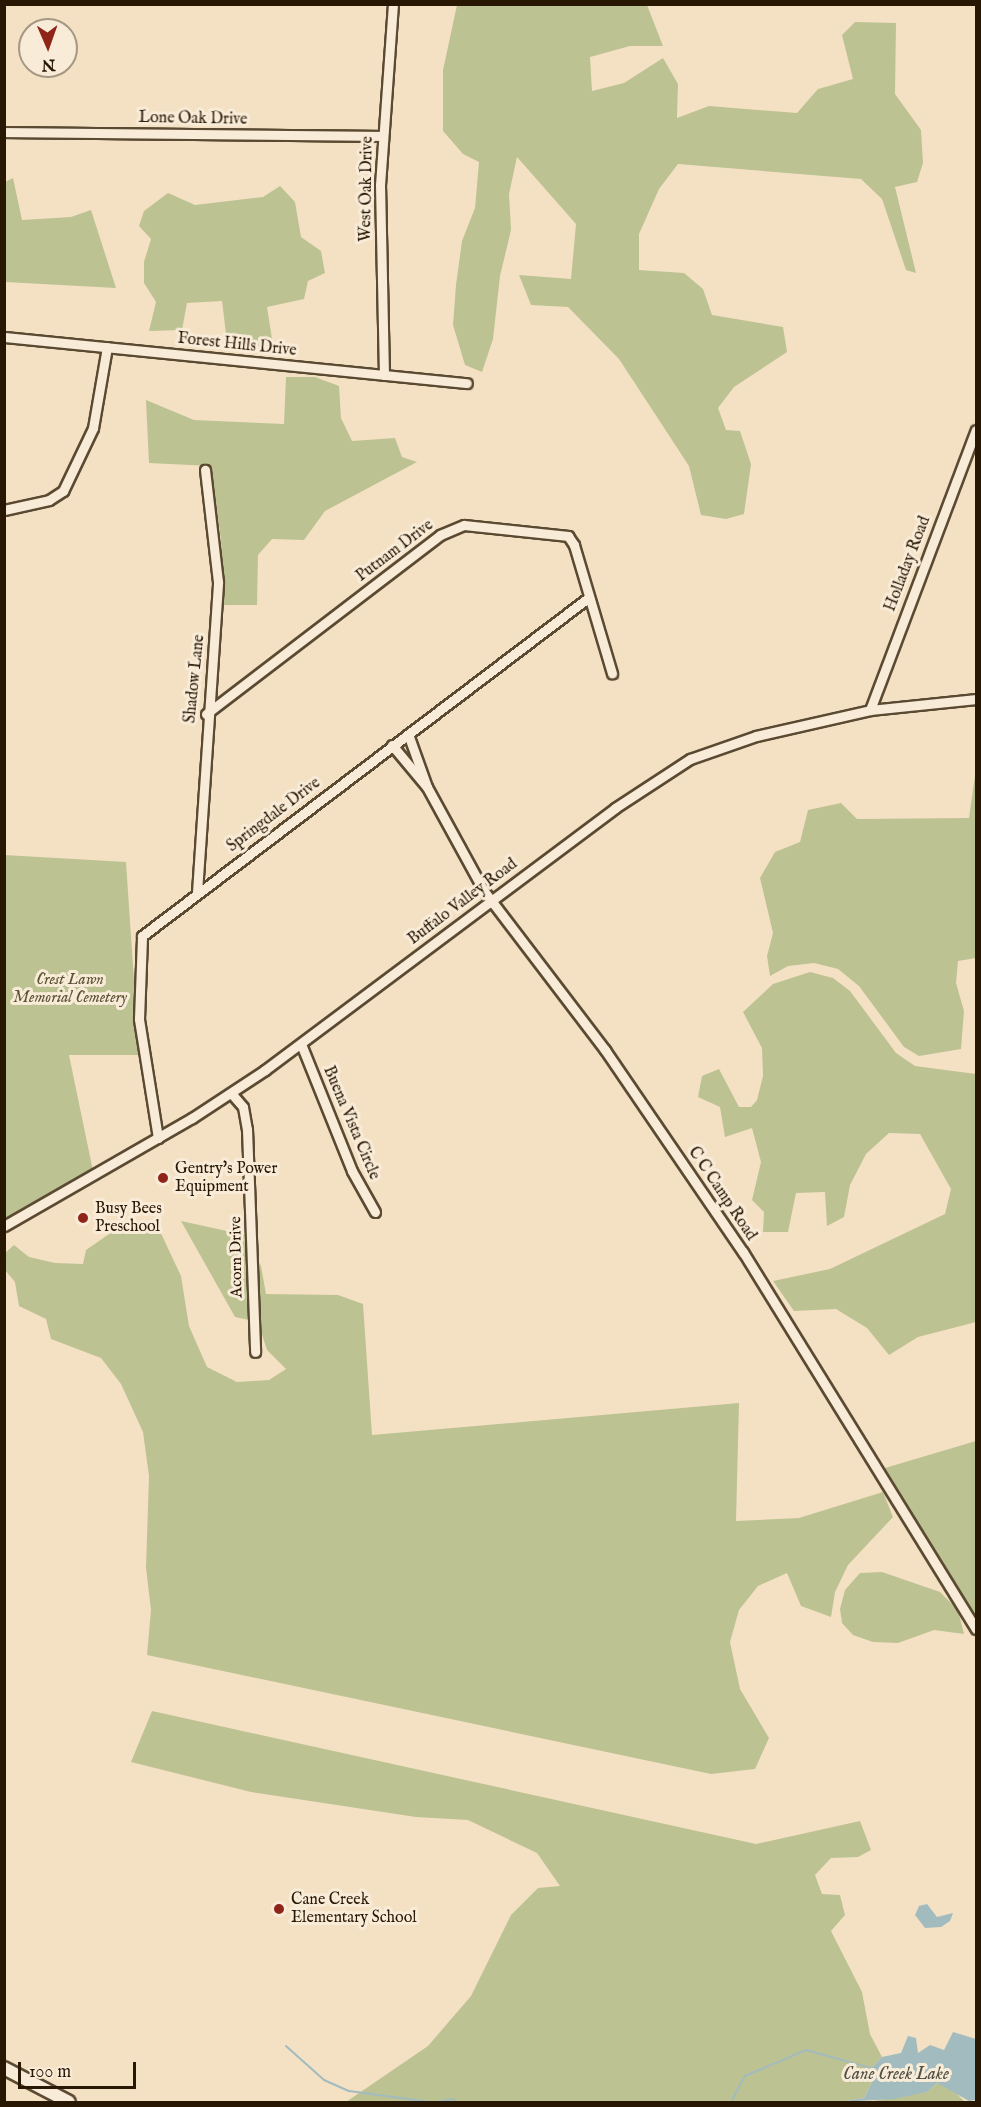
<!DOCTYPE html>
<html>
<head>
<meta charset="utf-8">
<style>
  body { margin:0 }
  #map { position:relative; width:981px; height:2107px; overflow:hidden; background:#f4e1c4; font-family:"IM FELL English",serif }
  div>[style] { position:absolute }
  .green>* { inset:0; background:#bdc292 }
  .water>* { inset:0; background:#a1bbbf }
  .stream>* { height:2px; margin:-1px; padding:0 1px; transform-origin:1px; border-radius:1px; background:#a1bbbf }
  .roads { filter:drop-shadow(2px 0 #5b4a32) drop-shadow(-2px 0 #5b4a32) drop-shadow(0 2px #5b4a32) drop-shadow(0 -2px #5b4a32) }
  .street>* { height:9px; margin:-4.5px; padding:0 4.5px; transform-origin:4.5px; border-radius:4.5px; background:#f8ecd9 }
  .secondary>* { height:12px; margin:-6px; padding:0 6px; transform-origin:6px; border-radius:6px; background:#f8ecd9 }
  .dots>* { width:16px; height:16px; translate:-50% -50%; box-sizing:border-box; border:3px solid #f8ecd9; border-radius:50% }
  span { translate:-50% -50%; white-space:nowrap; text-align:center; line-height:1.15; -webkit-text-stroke:6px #f8ecd9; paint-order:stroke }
  .street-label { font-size:16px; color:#281702 }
  .park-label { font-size:16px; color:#5c5334; font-style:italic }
  .poi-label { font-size:16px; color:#281702 }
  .left { translate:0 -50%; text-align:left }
  .water-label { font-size:18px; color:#525044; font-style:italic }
  .frame { position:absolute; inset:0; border:6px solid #281702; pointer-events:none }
  .north { position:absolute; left:18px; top:18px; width:60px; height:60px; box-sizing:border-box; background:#f8ecd9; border:2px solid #a59783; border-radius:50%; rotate:178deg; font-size:16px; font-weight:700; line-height:24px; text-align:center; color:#281702 }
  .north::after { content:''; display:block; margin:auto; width:21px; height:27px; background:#8f2418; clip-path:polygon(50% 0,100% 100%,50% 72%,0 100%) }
  .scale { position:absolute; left:18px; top:2062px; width:118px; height:27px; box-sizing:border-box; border:3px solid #281702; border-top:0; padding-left:8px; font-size:18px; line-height:21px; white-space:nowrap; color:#281702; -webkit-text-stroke:4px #f8ecd9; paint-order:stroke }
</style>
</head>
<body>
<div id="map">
  <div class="green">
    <i style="clip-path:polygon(457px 5px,647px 5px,663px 46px,630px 46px,590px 57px,592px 91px,624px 83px,663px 58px,678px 84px,677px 118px,709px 106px,797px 113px,818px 89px,853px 79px,842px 35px,855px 22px,896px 23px,895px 94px,921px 130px,923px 163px,917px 182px,895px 187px,916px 273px,906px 270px,882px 199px,861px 179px,678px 164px,659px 189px,639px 234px,639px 270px,684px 273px,703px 289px,712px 315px,783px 327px,787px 352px,734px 387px,718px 408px,726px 430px,740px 431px,751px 464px,744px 514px,726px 519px,701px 515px,689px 466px,619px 359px,568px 307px,531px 305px,519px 275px,571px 279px,576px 224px,517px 157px,509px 194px,511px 230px,500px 276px,493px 339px,482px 372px,465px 365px,453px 325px,456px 285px,462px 241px,475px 208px,479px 162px,463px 154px,443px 131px,443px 70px)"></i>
    <i style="clip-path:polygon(13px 178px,22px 220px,71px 217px,91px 210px,116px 288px,5px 282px,5px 182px)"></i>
    <i style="clip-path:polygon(280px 186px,295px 202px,301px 237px,321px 251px,325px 273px,308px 281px,304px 299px,267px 307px,273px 345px,228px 350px,222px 301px,187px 303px,182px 330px,149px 331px,156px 302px,144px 283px,144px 262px,151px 239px,139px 226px,144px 211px,168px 193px,195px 205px,263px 197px)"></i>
    <i style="clip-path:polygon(286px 377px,315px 377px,339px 386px,341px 418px,352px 441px,395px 438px,402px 457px,417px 462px,325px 511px,304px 540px,272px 539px,258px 555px,257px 605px,224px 605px,221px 540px,211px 466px,149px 463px,146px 400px,194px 420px,284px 424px)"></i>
    <i style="clip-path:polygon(976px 768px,976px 958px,958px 961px,956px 983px,964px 1011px,961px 1049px,919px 1056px,904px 1047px,859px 986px,838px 969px,814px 963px,788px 966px,770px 976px,767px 956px,773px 933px,760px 878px,775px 852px,800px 842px,808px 810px,841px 803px,857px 819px,969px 818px)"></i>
    <i style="clip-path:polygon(4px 855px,126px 862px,139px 1055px,69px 1055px,93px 1171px,4px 1222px)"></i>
    <i style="clip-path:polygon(810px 972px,833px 978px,850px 991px,896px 1053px,915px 1066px,976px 1074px,976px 1322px,918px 1337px,889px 1355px,867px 1328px,836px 1309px,794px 1311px,773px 1281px,830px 1269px,945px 1214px,951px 1189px,920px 1134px,889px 1133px,866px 1154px,850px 1185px,844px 1217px,827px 1226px,825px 1192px,796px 1193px,788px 1232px,763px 1232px,764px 1212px,752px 1200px,761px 1162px,752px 1128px,725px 1137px,720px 1107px,698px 1097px,702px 1076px,719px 1069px,739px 1107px,751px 1107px,757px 1100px,763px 1076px,762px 1048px,743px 1012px,773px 984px)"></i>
    <i style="clip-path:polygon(146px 1221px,158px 1227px,181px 1276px,189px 1326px,207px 1367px,237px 1382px,269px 1380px,286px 1369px,267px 1350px,258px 1322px,235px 1317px,181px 1221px,245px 1235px,261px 1266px,266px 1294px,338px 1295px,363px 1304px,372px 1435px,739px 1403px,736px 1521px,799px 1518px,883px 1492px,893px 1517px,848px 1565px,835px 1592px,831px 1617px,801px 1606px,787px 1573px,758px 1586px,739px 1610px,730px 1642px,740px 1689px,769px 1738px,755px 1769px,711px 1774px,147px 1655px,151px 1610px,146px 1568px,149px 1476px,143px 1432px,121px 1384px,101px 1358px,51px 1339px,46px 1319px,19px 1306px,15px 1282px,5px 1270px,4px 1254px,14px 1245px,29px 1257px,55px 1263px,83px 1264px,86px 1250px,112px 1232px)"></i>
    <i style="clip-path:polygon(976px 1441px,976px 1619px,885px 1468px)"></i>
    <i style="clip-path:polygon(882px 1572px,940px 1592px,958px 1610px,964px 1634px,934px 1630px,898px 1643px,873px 1642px,853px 1635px,842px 1623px,840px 1609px,845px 1590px,860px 1573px)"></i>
    <i style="clip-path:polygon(152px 1711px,756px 1844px,860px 1821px,871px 1850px,858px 1857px,831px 1858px,815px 1875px,822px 1894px,840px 1895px,845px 1915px,831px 1931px,862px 1992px,870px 2034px,882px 2057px,871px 2068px,873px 2080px,864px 2098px,840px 2102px,346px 2102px,428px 2046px,471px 1996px,511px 1915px,538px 1888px,560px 1886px,537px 1853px,468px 1820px,416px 1817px,251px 1792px,131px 1762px)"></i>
    <i style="clip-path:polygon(937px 2083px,952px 2089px,965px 2102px,868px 2102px,927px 2092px)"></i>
  </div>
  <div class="water">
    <i style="clip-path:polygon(927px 1904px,937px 1917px,953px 1913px,950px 1921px,941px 1927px,925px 1928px,915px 1915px,919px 1906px)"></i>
    <i style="clip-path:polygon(953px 2032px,976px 2039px,976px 2100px,969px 2101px,937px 2083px,927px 2092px,894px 2099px,840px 2102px,864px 2098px,873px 2080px,871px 2068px,882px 2057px,901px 2053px,908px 2036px,916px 2038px,918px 2053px,930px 2045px,944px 2050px)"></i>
  </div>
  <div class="stream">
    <i style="left:286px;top:2046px;width:51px;rotate:41.8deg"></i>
    <i style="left:324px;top:2080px;width:27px;rotate:24deg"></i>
    <i style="left:349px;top:2091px;width:82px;rotate:7.7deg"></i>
    <i style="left:436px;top:2102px;width:17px;rotate:-10deg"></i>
    <i style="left:453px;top:2099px;width:4px;rotate:45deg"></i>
    <i style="left:491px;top:2102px;width:41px"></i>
    <i style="left:731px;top:2102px;width:30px;rotate:-62deg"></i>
    <i style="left:745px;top:2076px;width:66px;rotate:-23.1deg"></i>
    <i style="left:806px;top:2050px;width:67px;rotate:15.5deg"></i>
  </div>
  <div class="roads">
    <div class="street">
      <i style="left:4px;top:132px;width:378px;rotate:0.6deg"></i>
      <i style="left:4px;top:337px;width:465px;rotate:5.7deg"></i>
      <i style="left:384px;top:375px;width:190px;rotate:-91.2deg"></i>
      <i style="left:380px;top:185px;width:181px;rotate:-85.9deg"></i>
      <i style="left:4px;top:510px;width:46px;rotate:-12.5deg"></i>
      <i style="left:49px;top:500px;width:17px;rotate:-33deg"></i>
      <i style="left:63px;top:491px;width:70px;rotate:-64.5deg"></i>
      <i style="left:93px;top:428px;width:82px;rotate:-80.2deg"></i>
      <i style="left:870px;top:710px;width:299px;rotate:-69.3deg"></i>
      <i style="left:206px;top:714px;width:295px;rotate:-37.4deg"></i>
      <i style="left:440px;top:535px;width:26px;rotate:-23deg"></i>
      <i style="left:464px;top:525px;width:105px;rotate:6deg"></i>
      <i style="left:568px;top:536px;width:11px;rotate:56deg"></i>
      <i style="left:574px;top:545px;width:134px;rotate:73.5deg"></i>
      <i style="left:392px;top:745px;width:55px;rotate:50.2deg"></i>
      <i style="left:427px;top:787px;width:56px;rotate:-109.7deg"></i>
      <i style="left:427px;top:787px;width:119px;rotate:61.3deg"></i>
      <i style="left:484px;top:891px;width:200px;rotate:52.7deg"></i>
      <i style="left:605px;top:1050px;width:245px;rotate:55.7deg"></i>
      <i style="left:743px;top:1252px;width:443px;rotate:58.3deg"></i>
      <i style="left:197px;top:892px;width:311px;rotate:-86.1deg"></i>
      <i style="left:218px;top:582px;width:113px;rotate:-96.6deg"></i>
      <i style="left:301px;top:1044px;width:137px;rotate:68.1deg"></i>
      <i style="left:352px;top:1171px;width:47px;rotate:60.7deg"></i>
      <i style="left:231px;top:1093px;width:18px;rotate:49deg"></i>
      <i style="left:243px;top:1107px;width:22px;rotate:80deg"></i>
      <i style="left:247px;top:1129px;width:223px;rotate:87.9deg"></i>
      <i style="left:158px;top:1138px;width:121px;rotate:-99.1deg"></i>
      <i style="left:139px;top:1019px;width:83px;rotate:-87.9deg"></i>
      <i style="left:142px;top:936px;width:560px;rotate:-37.16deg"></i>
      <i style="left:4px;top:1226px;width:217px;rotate:-29.9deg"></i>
      <i style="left:192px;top:1118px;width:87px;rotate:-33.3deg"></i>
      <i style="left:265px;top:1070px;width:437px;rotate:-36.8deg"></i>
      <i style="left:615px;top:808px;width:90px;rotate:-33.2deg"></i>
      <i style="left:690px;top:759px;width:70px;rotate:-19.2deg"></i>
      <i style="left:756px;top:736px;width:117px;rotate:-12.8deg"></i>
      <i style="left:870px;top:710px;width:107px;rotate:-5.9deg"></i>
    </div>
    <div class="secondary">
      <i style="left:4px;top:2068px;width:73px;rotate:27.6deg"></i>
    </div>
  </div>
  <div class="dots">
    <i style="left:163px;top:1178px;background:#8f2418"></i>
    <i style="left:83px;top:1218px;background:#8f2418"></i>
    <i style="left:279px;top:1909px;background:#8f2418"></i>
  </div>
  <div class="street-label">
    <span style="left:193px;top:119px;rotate:1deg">Lone Oak Drive</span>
    <span style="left:367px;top:189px;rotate:-89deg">West Oak Drive</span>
    <span style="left:237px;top:345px;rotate:6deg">Forest Hills Drive</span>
    <span style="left:395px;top:551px;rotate:-37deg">Putnam Drive</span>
    <span style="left:908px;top:564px;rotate:-69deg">Holladay Road</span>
    <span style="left:195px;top:679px;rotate:-84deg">Shadow Lane</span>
    <span style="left:274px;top:815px;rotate:-37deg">Springdale Drive</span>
    <span style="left:463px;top:902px;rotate:-37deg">Buffalo Valley Road</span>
    <span style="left:351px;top:1123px;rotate:67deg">Buena Vista Circle</span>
    <span style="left:722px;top:1194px;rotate:56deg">C C Camp Road</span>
    <span style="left:237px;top:1257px;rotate:-91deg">Acorn Drive</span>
  </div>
  <div class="park-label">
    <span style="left:70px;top:989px">Crest Lawn<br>Memorial Cemetery</span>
  </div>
  <div class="poi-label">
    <span class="left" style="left:175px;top:1178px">Gentry's Power<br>Equipment</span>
    <span class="left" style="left:95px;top:1218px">Busy Bees<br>Preschool</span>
    <span class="left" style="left:291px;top:1909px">Cane Creek<br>Elementary School</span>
  </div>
  <div class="water-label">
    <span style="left:896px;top:2075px">Cane Creek Lake</span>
  </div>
  <div class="frame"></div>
  <div class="north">N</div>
  <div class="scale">100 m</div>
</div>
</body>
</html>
